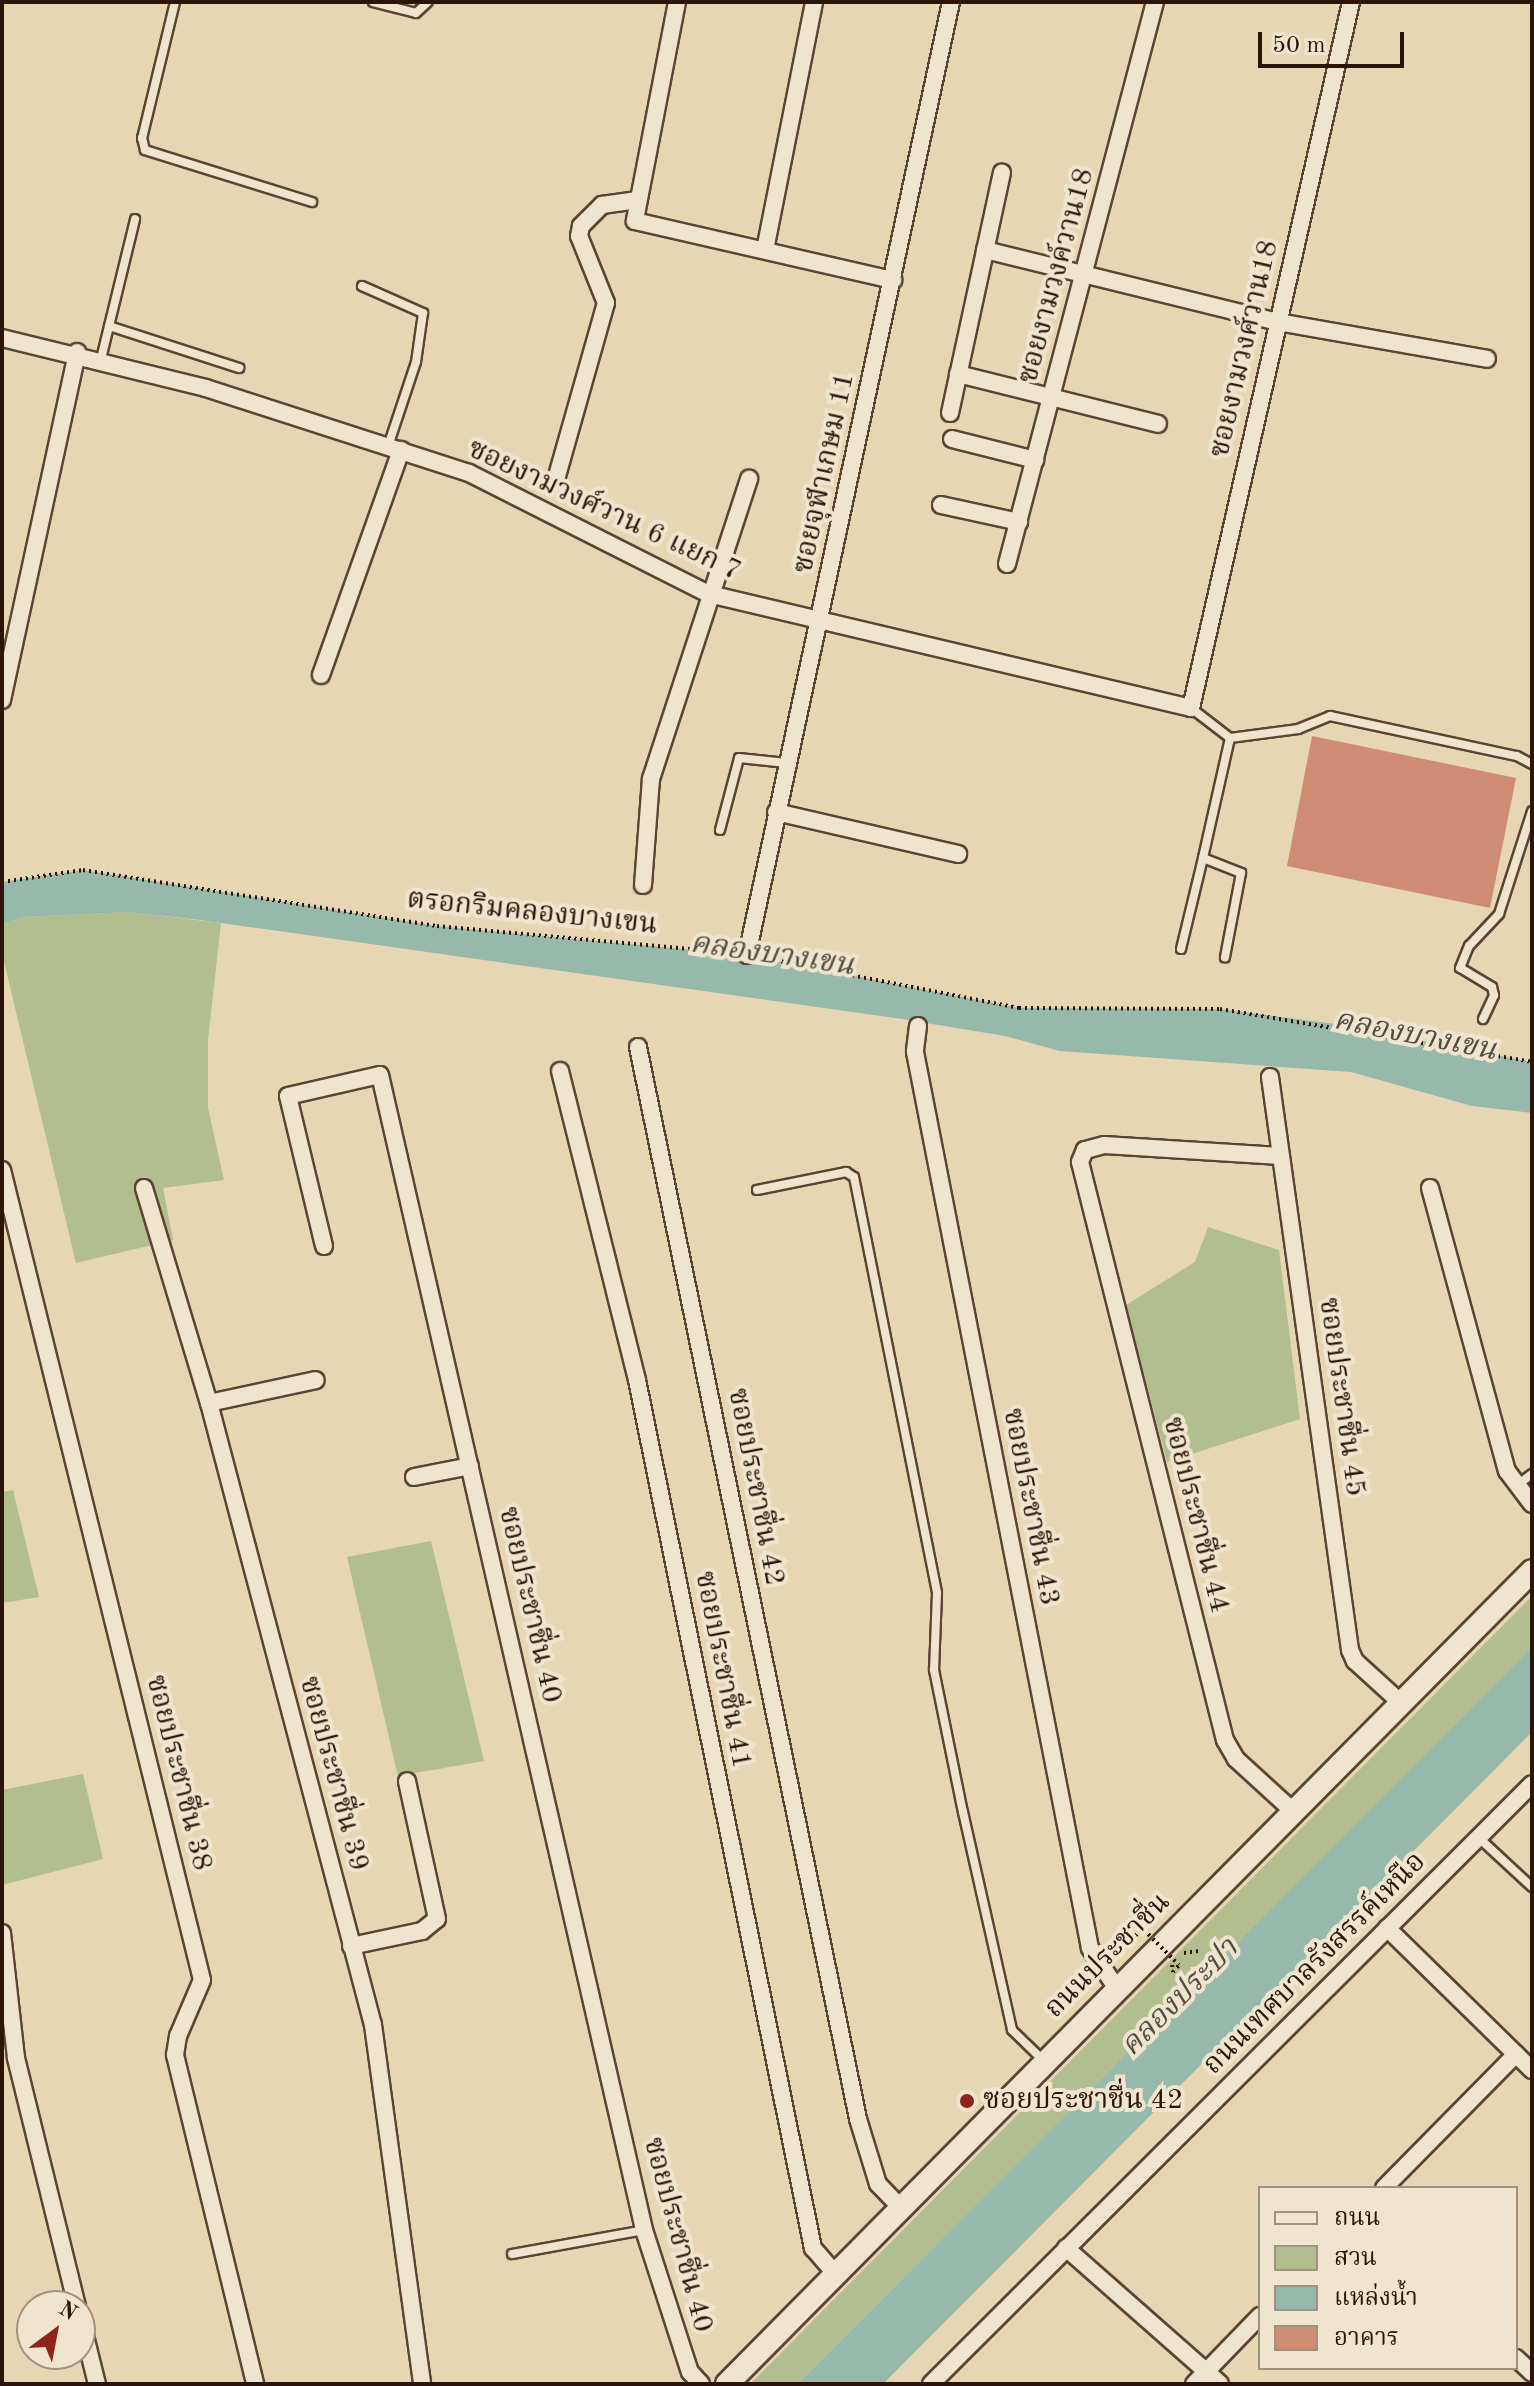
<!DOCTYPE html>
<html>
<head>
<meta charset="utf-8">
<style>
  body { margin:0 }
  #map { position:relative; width:1534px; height:2386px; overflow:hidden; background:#e6d6b4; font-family:"Old Standard TT","Noto Serif Thai",serif }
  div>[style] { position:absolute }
  .green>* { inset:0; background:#b2be8f }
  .water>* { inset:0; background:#96b9ac }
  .building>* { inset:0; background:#cf8c74 }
  .path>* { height:4px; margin-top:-2px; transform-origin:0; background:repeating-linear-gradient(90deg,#2c1508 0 2px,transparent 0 6px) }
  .roads { filter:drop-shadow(2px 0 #5a4533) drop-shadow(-2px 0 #5a4533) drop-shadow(0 2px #5a4533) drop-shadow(0 -2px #5a4533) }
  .lane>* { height:8px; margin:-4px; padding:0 4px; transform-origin:4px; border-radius:4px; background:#efe4ce }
  .street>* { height:16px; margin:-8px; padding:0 8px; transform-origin:8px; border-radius:8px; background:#efe4ce }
  .secondary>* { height:22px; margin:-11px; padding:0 11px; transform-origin:11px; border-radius:11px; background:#efe4ce }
  .path-bridge>* { height:4px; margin-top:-2px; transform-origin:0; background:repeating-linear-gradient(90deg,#2c1508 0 2px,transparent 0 6px) }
  .dots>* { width:22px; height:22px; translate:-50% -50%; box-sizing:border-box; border:4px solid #efe4ce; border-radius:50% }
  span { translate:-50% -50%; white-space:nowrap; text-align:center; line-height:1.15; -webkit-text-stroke:8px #efe4ce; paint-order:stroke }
  .street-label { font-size:28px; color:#2c1508 }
  .poi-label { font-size:28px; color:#2c1508 }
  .left { translate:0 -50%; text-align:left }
  .water-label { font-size:30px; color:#514e41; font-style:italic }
  .frame { position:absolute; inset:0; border:4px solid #2c1508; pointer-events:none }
  .legend { position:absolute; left:1258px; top:2186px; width:260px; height:184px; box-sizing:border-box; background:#efe4ce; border:2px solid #a1917f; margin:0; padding:10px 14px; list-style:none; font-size:24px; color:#2c1508 }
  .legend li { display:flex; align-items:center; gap:16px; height:40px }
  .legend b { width:40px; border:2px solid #a1917f }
  .north { position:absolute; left:16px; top:2290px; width:80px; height:80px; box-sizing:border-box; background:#efe4ce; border:2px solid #a1917f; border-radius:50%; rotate:32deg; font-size:22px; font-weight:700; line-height:32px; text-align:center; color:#2c1508 }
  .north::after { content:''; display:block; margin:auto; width:28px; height:36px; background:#8f2418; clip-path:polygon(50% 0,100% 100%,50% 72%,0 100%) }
  .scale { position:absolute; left:1258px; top:32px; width:146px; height:36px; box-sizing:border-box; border:4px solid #2c1508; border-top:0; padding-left:10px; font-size:24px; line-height:28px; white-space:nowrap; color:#2c1508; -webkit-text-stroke:6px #efe4ce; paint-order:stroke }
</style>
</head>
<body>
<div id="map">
  <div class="green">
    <i style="clip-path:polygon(129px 912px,221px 923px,208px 1040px,208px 1108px,224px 1180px,163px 1188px,173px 1240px,76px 1263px,2px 953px,2px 924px,25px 917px)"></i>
    <i style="clip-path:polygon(1208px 1227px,1279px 1250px,1300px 1419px,1167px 1462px,1126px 1305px,1195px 1262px)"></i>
    <i style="clip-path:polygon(13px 1490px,39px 1597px,2px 1603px,2px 1492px)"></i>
    <i style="clip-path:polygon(431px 1541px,484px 1761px,398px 1776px,347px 1557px)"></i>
    <i style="clip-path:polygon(1532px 1596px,1532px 1647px,797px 2384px,750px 2384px)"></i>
    <i style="clip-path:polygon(83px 1774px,103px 1859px,2px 1885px,2px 1790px)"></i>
  </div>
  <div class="water">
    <i style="clip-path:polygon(83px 870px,437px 926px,747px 955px,1019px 1008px,1220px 1009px,1335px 1024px,1532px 1062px,1532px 1113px,1472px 1106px,1351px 1072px,1060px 1051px,1005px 1036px,902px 1019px,200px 920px,129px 912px,25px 917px,2px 924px,2px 882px)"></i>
    <i style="clip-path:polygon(1532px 1647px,1532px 1732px,883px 2384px,797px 2384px)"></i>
  </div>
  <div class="building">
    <i style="clip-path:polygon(1312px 736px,1516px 778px,1490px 908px,1287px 866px)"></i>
  </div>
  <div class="path">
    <i style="left:2px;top:882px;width:82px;rotate:-8.4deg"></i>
    <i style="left:83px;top:870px;width:358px;rotate:9deg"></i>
    <i style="left:437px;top:926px;width:296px;rotate:5.2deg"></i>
    <i style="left:764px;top:958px;width:260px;rotate:11.1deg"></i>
    <i style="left:1019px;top:1008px;width:201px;rotate:0.3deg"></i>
    <i style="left:1220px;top:1009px;width:316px;rotate:9.6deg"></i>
    <i style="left:1122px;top:1940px;width:9px"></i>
    <i style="left:1131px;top:1940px;width:25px;rotate:-45deg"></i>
    <i style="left:1149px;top:1922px;width:10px;rotate:156deg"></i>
    <i style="left:1184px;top:1953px;width:14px;rotate:-8deg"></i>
    <i style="left:1172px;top:1965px;width:7px;rotate:82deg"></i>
    <i style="left:1173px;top:1972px;width:9px;rotate:-49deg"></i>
  </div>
  <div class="roads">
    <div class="lane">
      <i style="left:175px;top:2px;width:140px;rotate:103.6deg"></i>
      <i style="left:142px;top:138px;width:12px;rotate:76deg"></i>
      <i style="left:145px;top:150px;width:175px;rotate:17.3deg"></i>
      <i style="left:373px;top:2px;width:44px;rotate:14.3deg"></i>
      <i style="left:416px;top:13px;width:16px;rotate:-43deg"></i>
      <i style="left:362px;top:286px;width:67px;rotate:23.9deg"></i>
      <i style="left:423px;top:313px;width:49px;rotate:98.1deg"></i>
      <i style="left:416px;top:362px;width:89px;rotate:108.4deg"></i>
      <i style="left:109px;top:326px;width:137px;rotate:17.9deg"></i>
      <i style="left:101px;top:359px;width:144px;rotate:-76.3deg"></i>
      <i style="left:1191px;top:708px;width:49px;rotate:37.6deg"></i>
      <i style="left:1230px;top:738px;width:123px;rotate:102.7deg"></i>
      <i style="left:1203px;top:858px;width:41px;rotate:21.5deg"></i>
      <i style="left:1241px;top:873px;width:86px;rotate:100.8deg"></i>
      <i style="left:1230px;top:738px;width:69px;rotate:-7.5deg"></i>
      <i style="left:1298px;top:729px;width:35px;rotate:-22deg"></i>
      <i style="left:1330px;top:716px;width:191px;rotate:12.1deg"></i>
      <i style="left:1517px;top:756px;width:17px;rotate:28deg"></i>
      <i style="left:720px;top:830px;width:74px;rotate:-75.2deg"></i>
      <i style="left:739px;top:758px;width:48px;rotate:5.9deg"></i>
      <i style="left:1181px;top:949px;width:94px;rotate:-76.4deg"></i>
      <i style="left:1483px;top:1019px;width:26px;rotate:-65deg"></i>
      <i style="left:1494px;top:995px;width:8px;rotate:-104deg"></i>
      <i style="left:1492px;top:987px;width:37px;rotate:-149deg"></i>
      <i style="left:1460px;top:968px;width:24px;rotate:-68deg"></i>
      <i style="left:1469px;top:946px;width:44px;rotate:-46.8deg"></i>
      <i style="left:1499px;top:914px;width:108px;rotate:-72.2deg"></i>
      <i style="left:757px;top:1190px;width:91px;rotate:-11.4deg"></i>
      <i style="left:846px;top:1172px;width:9px;rotate:32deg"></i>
      <i style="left:854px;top:1177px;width:424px;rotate:78.7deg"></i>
      <i style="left:937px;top:1593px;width:77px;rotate:92.2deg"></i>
      <i style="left:934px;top:1670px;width:145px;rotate:78.5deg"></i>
      <i style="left:963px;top:1812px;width:223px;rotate:77.3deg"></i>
      <i style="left:1012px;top:2030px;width:45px;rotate:44.1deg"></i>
      <i style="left:1516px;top:1486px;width:20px;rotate:-37deg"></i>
      <i style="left:1479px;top:1838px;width:72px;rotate:42.8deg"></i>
      <i style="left:512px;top:2254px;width:134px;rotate:-10.3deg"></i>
    </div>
    <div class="street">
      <i style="left:677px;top:2px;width:223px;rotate:100.9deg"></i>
      <i style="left:635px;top:221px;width:265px;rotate:12.9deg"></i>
      <i style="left:765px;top:250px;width:253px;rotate:-78.8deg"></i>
      <i style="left:985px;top:250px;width:302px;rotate:13.8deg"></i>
      <i style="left:1278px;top:322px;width:212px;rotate:10deg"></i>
      <i style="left:2px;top:338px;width:210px;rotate:13.8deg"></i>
      <i style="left:206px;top:388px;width:276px;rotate:17.9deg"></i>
      <i style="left:469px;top:473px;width:269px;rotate:26.8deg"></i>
      <i style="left:709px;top:594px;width:495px;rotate:13.3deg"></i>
      <i style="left:1191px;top:708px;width:724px;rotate:-77.23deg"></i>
      <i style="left:958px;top:374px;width:206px;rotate:14deg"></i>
      <i style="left:950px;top:413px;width:246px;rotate:-77.8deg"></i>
      <i style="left:952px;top:439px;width:86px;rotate:14.2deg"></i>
      <i style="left:557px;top:476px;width:180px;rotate:-74.2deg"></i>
      <i style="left:606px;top:303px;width:72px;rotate:-111.9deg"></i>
      <i style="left:579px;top:236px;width:10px;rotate:-79deg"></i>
      <i style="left:581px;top:226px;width:30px;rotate:-45deg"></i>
      <i style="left:602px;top:205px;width:34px;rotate:-8deg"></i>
      <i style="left:941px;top:505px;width:80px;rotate:12.3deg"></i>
      <i style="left:1007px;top:564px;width:581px;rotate:-75.25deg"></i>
      <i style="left:321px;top:675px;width:239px;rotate:-70.4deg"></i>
      <i style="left:2px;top:700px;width:356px;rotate:-77.8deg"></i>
      <i style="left:776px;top:812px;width:187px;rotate:13deg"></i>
      <i style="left:643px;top:885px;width:106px;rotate:-85.7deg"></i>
      <i style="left:651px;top:779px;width:316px;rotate:-71.9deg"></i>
      <i style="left:747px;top:955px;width:975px;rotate:-77.92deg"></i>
      <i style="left:918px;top:1026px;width:26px;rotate:97deg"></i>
      <i style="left:915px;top:1052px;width:913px;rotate:78.95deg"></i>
      <i style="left:1090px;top:1948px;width:49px;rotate:56.6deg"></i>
      <i style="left:638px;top:1047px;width:1094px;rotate:78.4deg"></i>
      <i style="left:858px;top:2119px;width:68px;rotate:72.9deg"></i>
      <i style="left:878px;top:2184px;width:33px;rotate:46deg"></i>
      <i style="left:560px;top:1071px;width:318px;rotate:76deg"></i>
      <i style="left:637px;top:1380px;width:886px;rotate:78.54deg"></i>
      <i style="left:813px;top:2248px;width:35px;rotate:49deg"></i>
      <i style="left:1270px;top:1077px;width:579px;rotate:82.05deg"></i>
      <i style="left:1350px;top:1650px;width:12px;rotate:66deg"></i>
      <i style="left:1355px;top:1661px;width:62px;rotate:42.4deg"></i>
      <i style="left:1280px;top:1156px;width:176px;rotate:-176.4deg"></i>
      <i style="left:1104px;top:1145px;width:20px;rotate:165deg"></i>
      <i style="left:1085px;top:1150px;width:13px;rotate:113deg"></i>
      <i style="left:1080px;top:1162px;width:596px;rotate:75.92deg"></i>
      <i style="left:1225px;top:1740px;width:22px;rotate:60deg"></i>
      <i style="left:1236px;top:1759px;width:77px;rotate:42.4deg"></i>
      <i style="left:2px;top:1170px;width:834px;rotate:76.13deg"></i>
      <i style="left:202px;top:1980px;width:61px;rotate:113.2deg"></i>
      <i style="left:178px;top:2036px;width:19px;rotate:99deg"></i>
      <i style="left:175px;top:2055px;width:339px;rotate:76.3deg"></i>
      <i style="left:144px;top:1188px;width:225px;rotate:73.2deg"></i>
      <i style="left:209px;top:1403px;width:643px;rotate:75.23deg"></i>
      <i style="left:373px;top:2025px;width:362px;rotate:82.2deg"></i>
      <i style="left:1430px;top:1188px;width:293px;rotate:74.8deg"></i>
      <i style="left:1507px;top:1471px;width:41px;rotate:52.9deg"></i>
      <i style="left:324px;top:1246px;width:154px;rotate:-103.5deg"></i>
      <i style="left:288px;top:1096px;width:94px;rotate:-12.9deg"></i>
      <i style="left:380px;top:1075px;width:1185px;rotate:77.12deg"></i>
      <i style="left:644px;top:2230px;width:149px;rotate:72.1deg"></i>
      <i style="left:690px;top:2372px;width:16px;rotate:47deg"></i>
      <i style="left:209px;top:1403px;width:109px;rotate:-12.1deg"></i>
      <i style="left:414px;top:1477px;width:57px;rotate:-11.1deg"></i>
      <i style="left:1387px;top:1928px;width:203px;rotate:44.4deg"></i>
      <i style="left:2px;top:1933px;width:126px;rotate:83.6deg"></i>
      <i style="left:16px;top:2058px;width:255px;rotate:76.2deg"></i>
      <i style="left:351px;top:1946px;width:73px;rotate:-11.9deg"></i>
      <i style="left:422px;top:1931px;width:19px;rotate:-39deg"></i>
      <i style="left:437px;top:1919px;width:141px;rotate:-102.3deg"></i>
      <i style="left:1384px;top:2188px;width:188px;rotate:-45.4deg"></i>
      <i style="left:1066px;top:2248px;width:205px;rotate:41.4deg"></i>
      <i style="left:80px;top:2316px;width:70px;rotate:76deg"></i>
      <i style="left:1516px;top:2358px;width:22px;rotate:43deg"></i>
      <i style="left:931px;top:2384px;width:849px;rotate:-44.95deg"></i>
      <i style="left:1194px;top:2384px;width:95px;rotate:-45.9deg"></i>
    </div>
    <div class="secondary">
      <i style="left:727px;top:2384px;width:1144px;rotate:-45.28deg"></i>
    </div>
  </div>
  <div class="path-bridge">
    <i style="left:1140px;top:1926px;width:55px;rotate:45deg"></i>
  </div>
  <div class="dots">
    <i style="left:967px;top:2101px;background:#8f2418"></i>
  </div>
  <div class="street-label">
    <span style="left:1057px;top:276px;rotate:-75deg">ซอยงามวงค์วาน18</span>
    <span style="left:1245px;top:349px;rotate:-77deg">ซอยงามวงศ์วาน18</span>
    <span style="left:825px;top:473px;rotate:-78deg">ซอยจุฬาเกษม 11</span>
    <span style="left:604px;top:511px;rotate:25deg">ซอยงามวงศ์วาน 6 แยก 7</span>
    <span style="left:532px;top:913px;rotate:6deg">ตรอกริมคลองบางเขน</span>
    <span style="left:1341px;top:1397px;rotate:82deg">ซอยประชาชื่น 45</span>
    <span style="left:755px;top:1487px;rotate:79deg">ซอยประชาชื่น 42</span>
    <span style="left:1030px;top:1507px;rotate:79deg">ซอยประชาชื่น 43</span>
    <span style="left:1195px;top:1515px;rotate:76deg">ซอยประชาชื่น 44</span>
    <span style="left:529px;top:1605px;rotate:77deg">ซอยประชาชื่น 40</span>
    <span style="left:722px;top:1670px;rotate:79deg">ซอยประชาชื่น 41</span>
    <span style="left:178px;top:1773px;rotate:76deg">ซอยประชาชื่น 38</span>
    <span style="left:333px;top:1774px;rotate:75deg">ซอยประชาชื่น 39</span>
    <span style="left:1108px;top:1956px;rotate:-45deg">ถนนประชาชื่น</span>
    <span style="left:1315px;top:1964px;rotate:-45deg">ถนนเทศบาลรังสรรค์เหนือ</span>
    <span style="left:677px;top:2235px;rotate:75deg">ซอยประชาชื่น 40</span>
  </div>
  <div class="poi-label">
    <span class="left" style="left:983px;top:2101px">ซอยประชาชื่น 42</span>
  </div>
  <div class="water-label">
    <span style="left:772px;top:955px;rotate:8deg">คลองบางเขน</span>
    <span style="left:1415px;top:1036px;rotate:11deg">คลองบางเขน</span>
    <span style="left:1180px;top:1998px;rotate:-45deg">คลองประปา</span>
  </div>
  <div class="frame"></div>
  <ul class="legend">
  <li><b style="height:10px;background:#efe4ce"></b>ถนน</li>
  <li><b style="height:22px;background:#b2be8f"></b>สวน</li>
  <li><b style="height:22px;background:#96b9ac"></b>แหล่งน้ำ</li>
  <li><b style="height:22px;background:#cf8c74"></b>อาคาร</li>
  </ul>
  <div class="north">N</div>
  <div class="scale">50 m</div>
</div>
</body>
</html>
